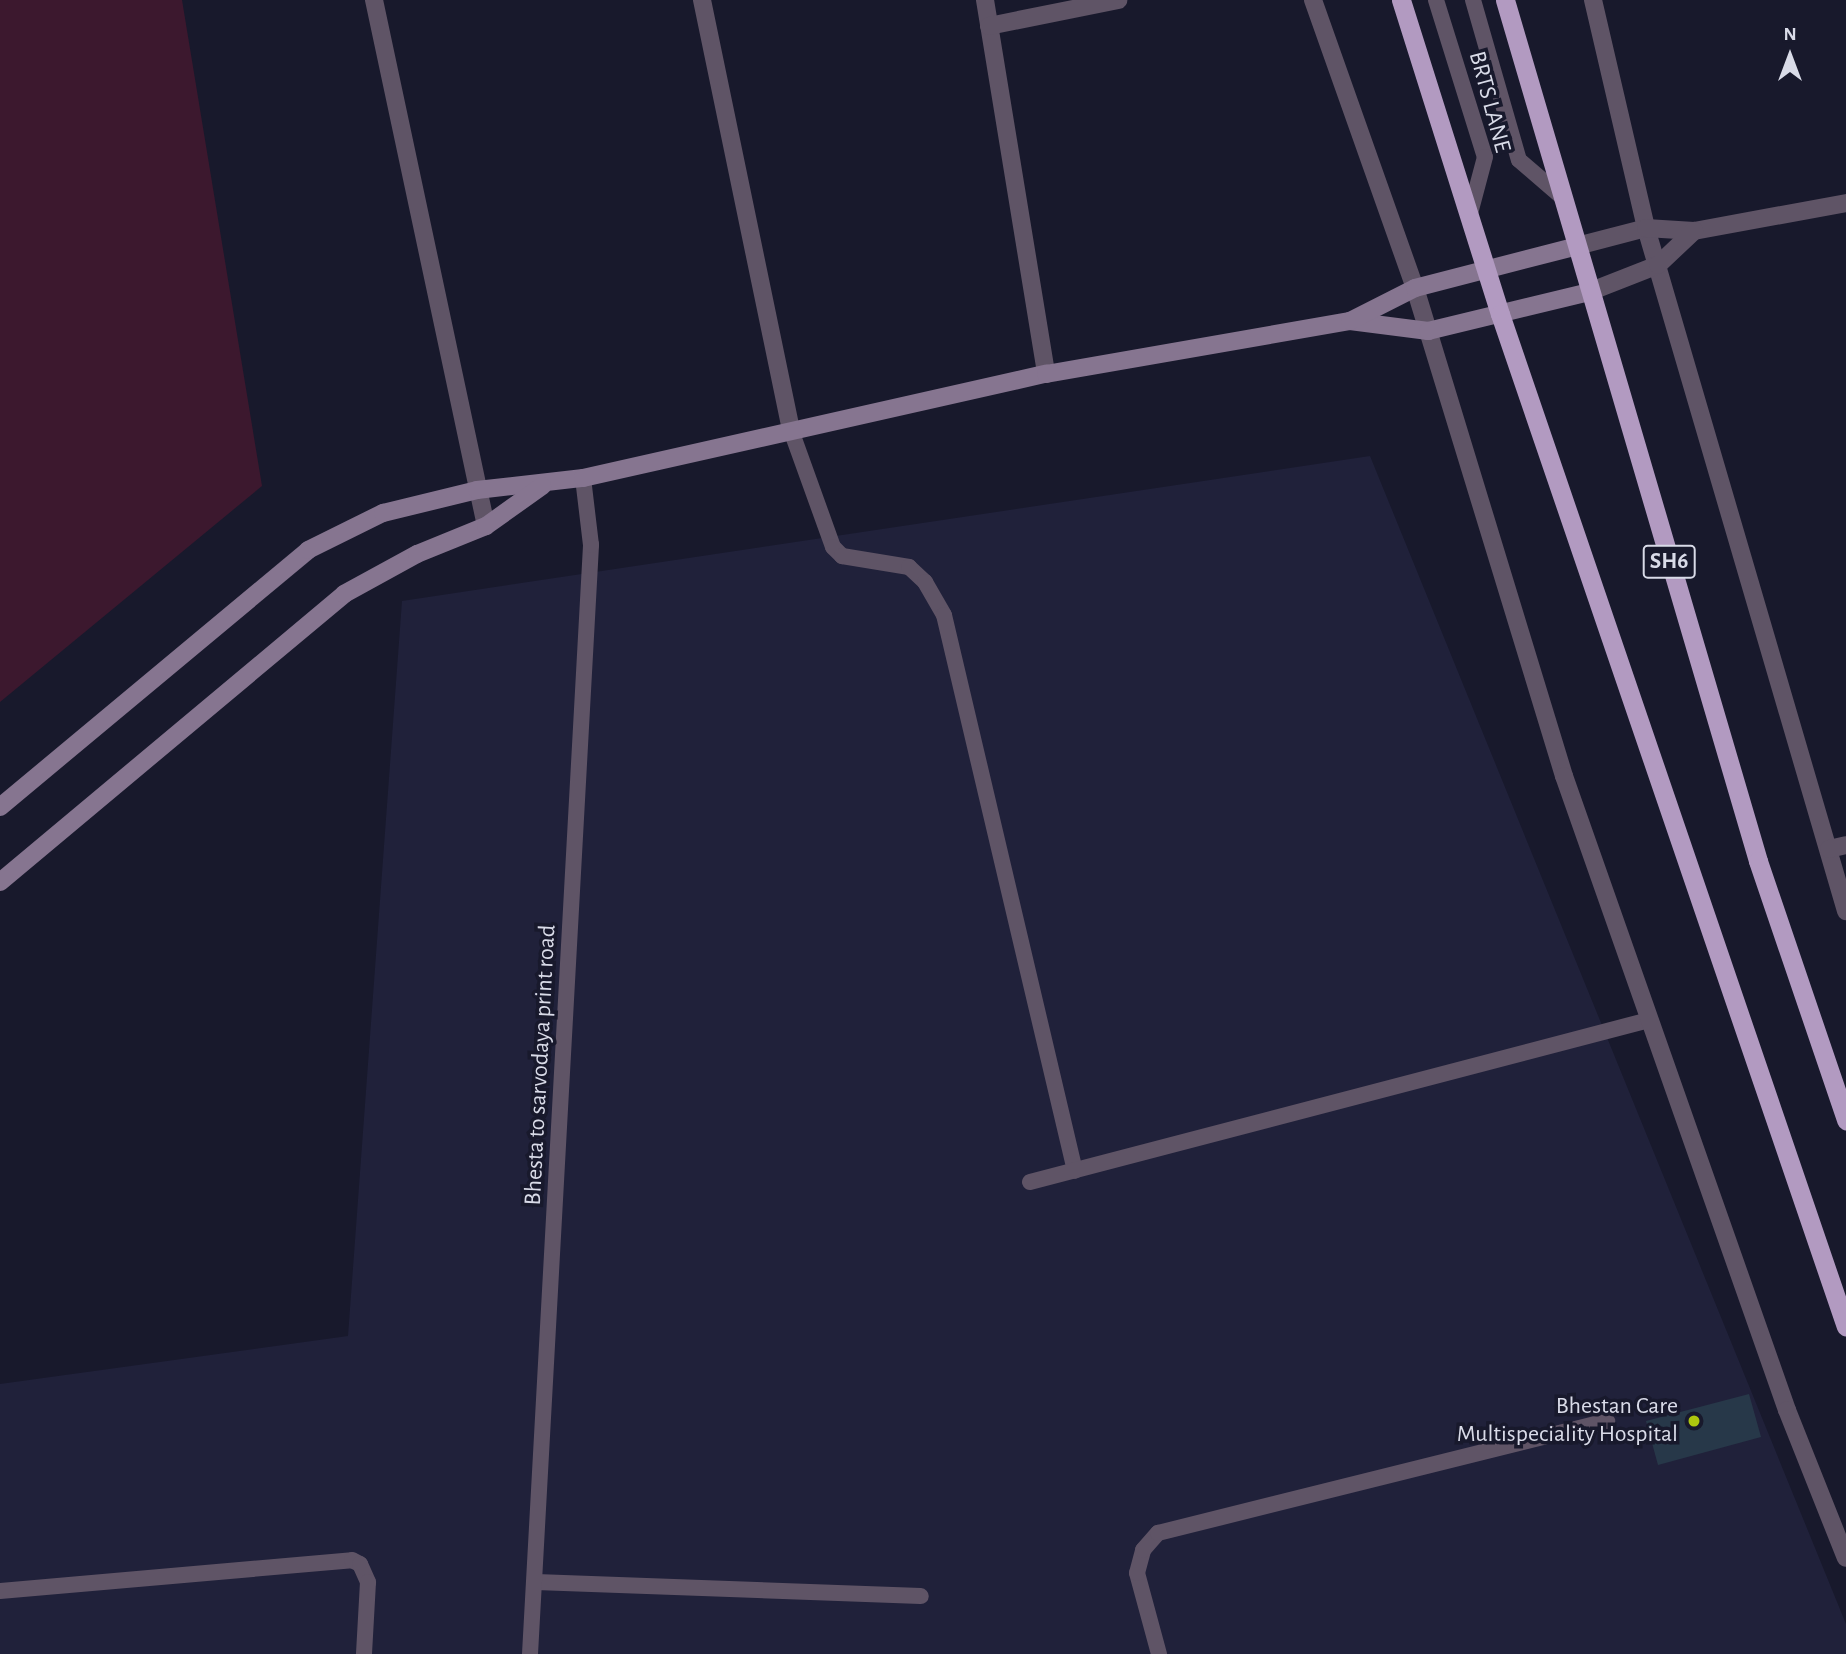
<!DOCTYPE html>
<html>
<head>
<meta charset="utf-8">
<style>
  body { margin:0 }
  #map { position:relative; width:1846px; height:1654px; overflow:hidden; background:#18192c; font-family:"Alegreya Sans",sans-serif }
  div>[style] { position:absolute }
  .built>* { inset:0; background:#20213a }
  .green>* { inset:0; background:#3c182e }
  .building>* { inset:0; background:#273849 }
  .service>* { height:16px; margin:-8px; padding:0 8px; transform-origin:8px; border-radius:8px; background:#5f5466 }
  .minor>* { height:18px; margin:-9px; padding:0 9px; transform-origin:9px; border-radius:9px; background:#5f5466 }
  .secondary>* { height:18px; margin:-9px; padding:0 9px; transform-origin:9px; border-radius:9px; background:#867590 }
  .trunk>* { height:19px; margin:-9.5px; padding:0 9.5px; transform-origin:9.5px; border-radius:9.5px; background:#b29ac1 }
  .dots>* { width:19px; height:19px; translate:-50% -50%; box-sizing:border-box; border:4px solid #18192c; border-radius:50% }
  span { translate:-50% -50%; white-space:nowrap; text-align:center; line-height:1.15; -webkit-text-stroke:7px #18192c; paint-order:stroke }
  .shield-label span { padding:2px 5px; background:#18192c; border:2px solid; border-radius:5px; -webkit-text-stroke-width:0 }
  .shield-label { font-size:23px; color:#d9dbe8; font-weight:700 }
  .street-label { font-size:24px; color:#d9dbe8 }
  .poi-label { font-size:24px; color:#d9dbe8 }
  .right { translate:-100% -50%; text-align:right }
  .north { position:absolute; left:1755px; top:21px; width:70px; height:70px; -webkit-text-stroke:5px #18192c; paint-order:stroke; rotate:0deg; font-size:19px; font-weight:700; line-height:28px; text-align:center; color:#d9dbe8 }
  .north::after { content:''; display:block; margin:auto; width:24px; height:32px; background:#d9dbe8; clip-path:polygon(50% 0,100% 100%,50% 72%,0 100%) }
</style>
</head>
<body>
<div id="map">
  <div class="built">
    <i style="clip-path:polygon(1370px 456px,1846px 1624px,1846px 1654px,0 1654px,0 1384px,348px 1336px,402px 601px)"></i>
  </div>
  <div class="green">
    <i style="clip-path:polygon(0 0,182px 0,262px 486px,0 702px)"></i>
  </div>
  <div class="building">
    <i style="clip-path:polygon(1749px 1394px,1761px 1437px,1658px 1465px,1646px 1421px)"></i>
  </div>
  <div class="service">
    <i style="left:1436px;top:0;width:164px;rotate:72.7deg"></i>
    <i style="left:1485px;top:157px;width:62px;rotate:104.9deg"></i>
    <i style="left:1473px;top:0;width:166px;rotate:74deg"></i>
    <i style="left:1519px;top:160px;width:57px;rotate:40.7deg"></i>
    <i style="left:792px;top:433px;width:121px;rotate:70.2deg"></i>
    <i style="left:833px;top:547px;width:13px;rotate:45deg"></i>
    <i style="left:842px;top:556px;width:68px;rotate:9.3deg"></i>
    <i style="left:909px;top:567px;width:22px;rotate:43deg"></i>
    <i style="left:925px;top:582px;width:38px;rotate:60deg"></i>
    <i style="left:944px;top:615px;width:571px;rotate:76.74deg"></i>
    <i style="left:1030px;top:1182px;width:640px;rotate:-14.67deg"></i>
    <i style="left:536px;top:1582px;width:385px;rotate:2.1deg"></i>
    <i style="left:0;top:1591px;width:353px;rotate:-5deg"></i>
    <i style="left:352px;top:1560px;width:9px;rotate:27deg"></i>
    <i style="left:360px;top:1564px;width:20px;rotate:66deg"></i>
    <i style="left:368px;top:1582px;width:72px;rotate:93.2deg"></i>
    <i style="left:530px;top:1654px;width:1111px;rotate:-86.85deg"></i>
    <i style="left:591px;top:545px;width:67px;rotate:-96.8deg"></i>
    <i style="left:1159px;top:1654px;width:84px;rotate:-105.2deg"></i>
    <i style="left:1137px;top:1573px;width:24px;rotate:-75deg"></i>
    <i style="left:1143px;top:1550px;width:23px;rotate:-49deg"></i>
    <i style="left:1158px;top:1533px;width:463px;rotate:-14deg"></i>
  </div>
  <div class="minor">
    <i style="left:374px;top:0;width:538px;rotate:77.98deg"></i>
    <i style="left:702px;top:0;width:442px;rotate:78.3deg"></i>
    <i style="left:985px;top:0;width:379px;rotate:80.7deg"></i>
    <i style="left:1313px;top:0;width:306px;rotate:70.5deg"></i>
    <i style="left:1415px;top:288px;width:510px;rotate:73.02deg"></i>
    <i style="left:1564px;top:776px;width:672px;rotate:70.62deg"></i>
    <i style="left:1787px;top:1410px;width:159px;rotate:68.3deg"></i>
    <i style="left:1593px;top:0;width:234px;rotate:76.9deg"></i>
    <i style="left:1646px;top:228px;width:712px;rotate:73.68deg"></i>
    <i style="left:989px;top:26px;width:132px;rotate:-11.4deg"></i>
    <i style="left:1577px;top:246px;width:71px;rotate:-14.6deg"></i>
    <i style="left:1646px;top:228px;width:48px;rotate:3.6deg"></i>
    <i style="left:1694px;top:231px;width:155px;rotate:-10.4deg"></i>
    <i style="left:1589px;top:292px;width:74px;rotate:-21.4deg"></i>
    <i style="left:1658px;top:265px;width:50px;rotate:-43.4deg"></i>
    <i style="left:1829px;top:849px;width:17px;rotate:-13deg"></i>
  </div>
  <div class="secondary">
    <i style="left:1350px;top:321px;width:79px;rotate:7.3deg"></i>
    <i style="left:1428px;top:331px;width:166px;rotate:-13.6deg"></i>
    <i style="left:0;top:807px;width:401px;rotate:-39.8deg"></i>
    <i style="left:308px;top:550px;width:84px;rotate:-26.3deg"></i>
    <i style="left:383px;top:513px;width:97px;rotate:-13.7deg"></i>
    <i style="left:477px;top:490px;width:107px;rotate:-6.5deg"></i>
    <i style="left:583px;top:478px;width:475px;rotate:-12.7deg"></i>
    <i style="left:1046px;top:374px;width:309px;rotate:-9.9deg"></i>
    <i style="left:1350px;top:321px;width:73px;rotate:-26.9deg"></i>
    <i style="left:1415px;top:288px;width:167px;rotate:-14.5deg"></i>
    <i style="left:0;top:882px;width:449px;rotate:-39.9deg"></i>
    <i style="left:344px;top:594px;width:83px;rotate:-28.7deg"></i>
    <i style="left:417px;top:554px;width:74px;rotate:-22.1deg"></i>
    <i style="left:486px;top:526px;width:69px;rotate:-35.5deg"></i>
  </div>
  <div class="trunk">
    <i style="left:1401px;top:0;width:329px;rotate:72.5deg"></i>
    <i style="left:1500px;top:314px;width:1070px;rotate:71.14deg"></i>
    <i style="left:1505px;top:0;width:897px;rotate:73.62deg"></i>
    <i style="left:1758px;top:861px;width:274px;rotate:71.2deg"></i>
  </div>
  <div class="dots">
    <i style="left:1694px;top:1421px;background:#adc60e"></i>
  </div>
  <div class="shield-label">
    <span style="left:1669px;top:562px">SH6</span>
  </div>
  <div class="street-label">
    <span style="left:1489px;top:102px;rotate:75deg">BRTS LANE</span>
    <span style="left:541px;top:1065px;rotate:-87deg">Bhesta to sarvodaya print road</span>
  </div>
  <div class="poi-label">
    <span class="right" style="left:1678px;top:1421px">Bhestan Care<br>Multispeciality Hospital</span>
  </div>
  <div class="north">N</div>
</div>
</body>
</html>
